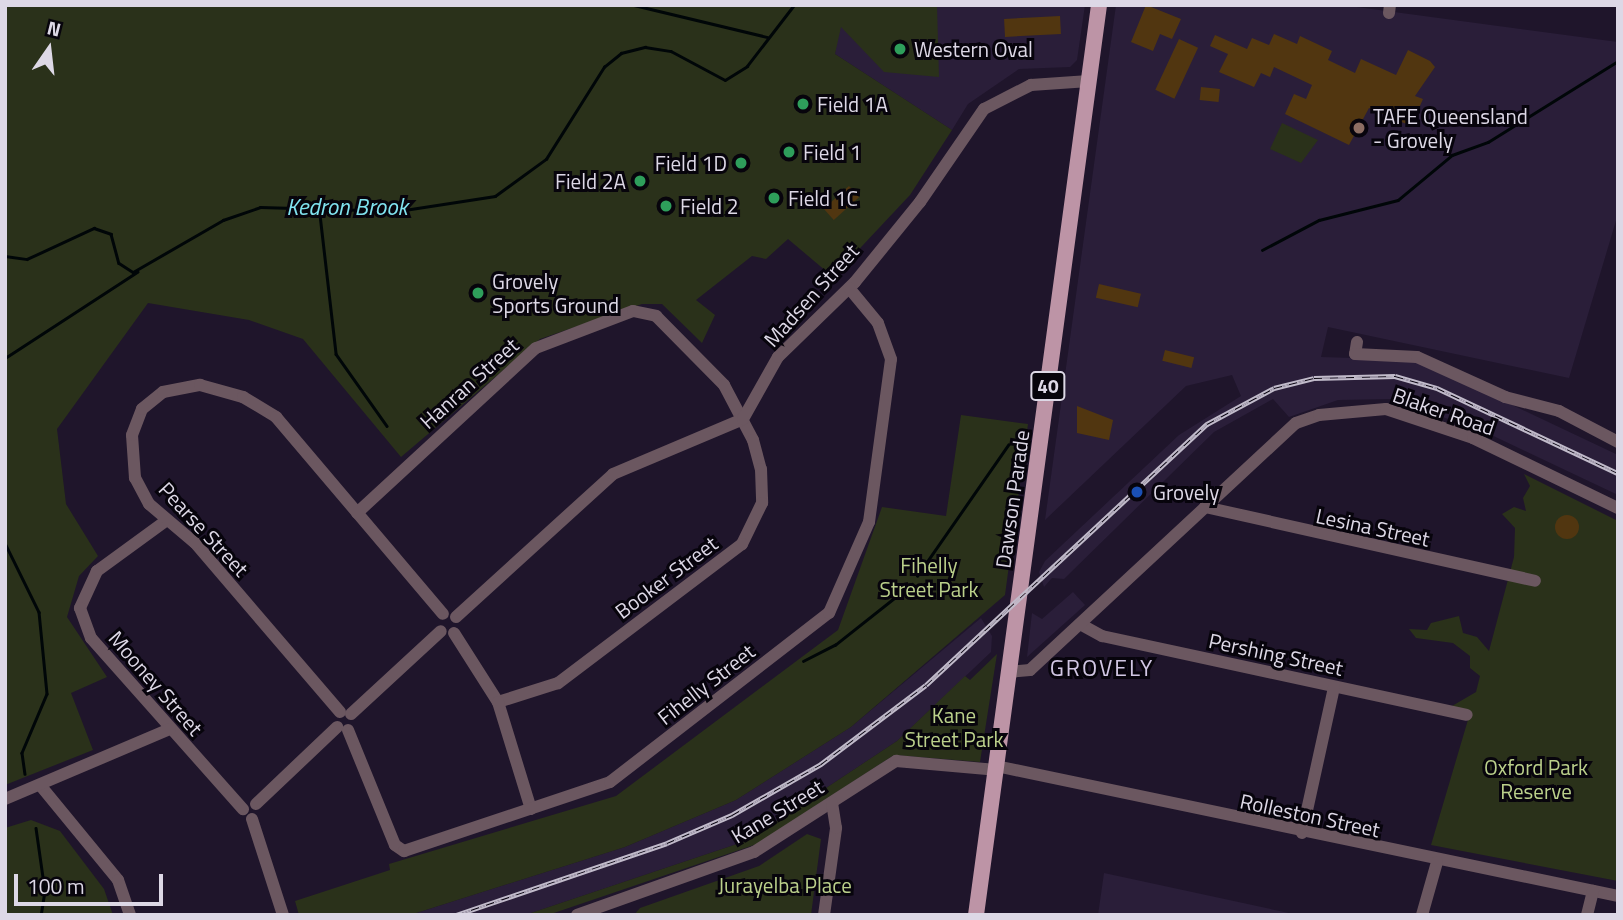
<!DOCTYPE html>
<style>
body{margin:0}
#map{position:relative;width:1623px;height:920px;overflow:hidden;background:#1f152b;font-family:"Titillium Web",sans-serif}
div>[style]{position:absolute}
.built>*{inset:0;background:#2a1e39}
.green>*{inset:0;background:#2a311a}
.stream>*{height:2.5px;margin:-1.25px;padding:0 1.25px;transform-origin:1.25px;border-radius:1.25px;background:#000608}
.building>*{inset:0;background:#513610;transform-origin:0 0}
.round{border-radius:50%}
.minor>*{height:12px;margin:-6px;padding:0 6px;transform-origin:6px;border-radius:6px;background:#6b5760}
.major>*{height:16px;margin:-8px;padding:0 8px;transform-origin:8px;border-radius:8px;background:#bd94a6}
.rail>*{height:5px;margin-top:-2.5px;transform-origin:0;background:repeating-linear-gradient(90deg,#07040c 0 8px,#c1bbca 0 16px);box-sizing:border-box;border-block:2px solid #c1bbca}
.dots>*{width:19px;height:19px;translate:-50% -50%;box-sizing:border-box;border:4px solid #07040c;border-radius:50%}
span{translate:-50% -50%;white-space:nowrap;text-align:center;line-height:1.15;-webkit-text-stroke:6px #07040c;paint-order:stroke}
.shield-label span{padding:2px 5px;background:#07040c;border:2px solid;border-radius:5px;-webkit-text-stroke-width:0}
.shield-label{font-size:19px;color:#ddd8e6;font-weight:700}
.poi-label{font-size:21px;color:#ddd8e6}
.left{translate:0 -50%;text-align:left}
.right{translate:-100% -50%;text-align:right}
.street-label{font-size:21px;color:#ddd8e6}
.park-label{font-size:21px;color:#bbd08b}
.water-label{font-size:23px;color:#80e3ef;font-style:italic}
.neighbourhood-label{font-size:23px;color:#d1c6e3;letter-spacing:2px}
.frame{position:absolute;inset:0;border:7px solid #ddd8e6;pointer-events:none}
.north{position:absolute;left:14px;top:14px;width:70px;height:70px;-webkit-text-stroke:5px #07040c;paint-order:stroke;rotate:14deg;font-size:19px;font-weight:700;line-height:28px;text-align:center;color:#ddd8e6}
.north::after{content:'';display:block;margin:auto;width:24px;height:32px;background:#ddd8e6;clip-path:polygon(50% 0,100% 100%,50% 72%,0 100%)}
.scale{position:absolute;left:14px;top:874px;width:149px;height:32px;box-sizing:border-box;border:4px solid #ddd8e6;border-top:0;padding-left:9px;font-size:21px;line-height:24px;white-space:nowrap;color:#ddd8e6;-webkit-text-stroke:5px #07040c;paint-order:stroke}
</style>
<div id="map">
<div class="built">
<div style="clip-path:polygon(841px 5px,1085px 5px,1077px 60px,1070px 67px,1019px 69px,968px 104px,952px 130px,835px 54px)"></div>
<div style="clip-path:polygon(1116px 5px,1342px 5px,1618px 42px,1618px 214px,1569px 378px,1328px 327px,1321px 357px,1417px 360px,1618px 455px,1618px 495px,1483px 431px,1390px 399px,1338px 400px,1289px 417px,1273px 399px,1214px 432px,1064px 579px,1052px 578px,1044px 587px,1039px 572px,1045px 561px,1179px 435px,1241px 396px,1232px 375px,1186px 386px,1045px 520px)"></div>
<div style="clip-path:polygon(1073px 592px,1085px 605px,1027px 657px,1032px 613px,1042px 619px)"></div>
<div style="clip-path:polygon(981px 618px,992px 636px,991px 652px,897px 741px,746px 841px,525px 915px,410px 915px,625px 847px,736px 800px,851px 727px)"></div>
<div style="clip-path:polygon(1104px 873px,1298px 915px,1098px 915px)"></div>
</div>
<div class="green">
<div style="clip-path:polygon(5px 5px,937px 5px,939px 77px,884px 72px,841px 27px,835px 54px,952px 130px,910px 195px,833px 277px,788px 239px,766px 259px,752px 256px,696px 300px,715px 315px,702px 343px,662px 304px,642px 304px,540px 339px,401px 457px,303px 339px,249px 320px,148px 303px,57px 429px,66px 504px,98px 556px,79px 576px,67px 617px,107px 677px,71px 693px,93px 750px,5px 785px)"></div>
<div style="clip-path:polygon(1282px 123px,1318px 140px,1301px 163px,1270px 149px)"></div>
<div style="clip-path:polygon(961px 415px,1028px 424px,1005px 595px,851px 727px,736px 800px,625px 847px,410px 915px,299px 915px,295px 901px,390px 870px,389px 864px,616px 796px,838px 630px,882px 507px,946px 516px)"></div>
<div style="clip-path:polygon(1524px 474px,1618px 521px,1618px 881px,1431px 845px,1470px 713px,1452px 706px,1476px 692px,1480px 676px,1470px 668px,1470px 656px,1453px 643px,1416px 638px,1409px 629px,1427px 630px,1431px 623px,1459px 616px,1463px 633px,1477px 637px,1489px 651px,1514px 557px,1515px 528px,1502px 514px,1514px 507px,1526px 511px,1523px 498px,1530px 486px)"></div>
<div style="clip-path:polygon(997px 654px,980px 762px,894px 755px,757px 844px,548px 915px,525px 915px,746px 841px,897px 741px,965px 676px,970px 680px)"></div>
<div style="clip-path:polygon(31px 820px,60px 831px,104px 889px,113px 915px,5px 915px,5px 828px)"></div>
<div style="clip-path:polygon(807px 834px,821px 839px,811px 915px,634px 915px,640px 908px,759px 866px)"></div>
</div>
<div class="stream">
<div style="left:634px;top:5px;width:137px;rotate:13.5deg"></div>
<div style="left:319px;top:206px;width:149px;rotate:83.4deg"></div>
<div style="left:336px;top:354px;width:88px;rotate:54.7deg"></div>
<div style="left:1262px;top:250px;width:64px;rotate:-27.8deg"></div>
<div style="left:1319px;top:220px;width:81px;rotate:-14.2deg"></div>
<div style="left:1398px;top:200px;width:70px;rotate:-39.8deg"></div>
<div style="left:1452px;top:155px;width:38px;rotate:-20deg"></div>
<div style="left:1488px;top:142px;width:153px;rotate:-31.9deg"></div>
<div style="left:5px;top:256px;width:22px;rotate:8deg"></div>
<div style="left:27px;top:259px;width:74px;rotate:-24.8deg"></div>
<div style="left:94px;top:228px;width:18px;rotate:19deg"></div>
<div style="left:111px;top:234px;width:30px;rotate:75deg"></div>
<div style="left:119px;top:263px;width:17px;rotate:33deg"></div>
<div style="left:133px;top:272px;width:104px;rotate:-30deg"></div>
<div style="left:223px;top:220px;width:39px;rotate:-19deg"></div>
<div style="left:260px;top:207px;width:138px;rotate:1.7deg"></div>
<div style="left:398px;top:211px;width:98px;rotate:-8.8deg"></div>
<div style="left:495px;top:196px;width:63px;rotate:-36deg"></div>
<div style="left:546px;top:159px;width:109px;rotate:-57.8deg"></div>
<div style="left:604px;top:67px;width:22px;rotate:-39deg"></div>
<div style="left:621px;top:53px;width:25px;rotate:-14deg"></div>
<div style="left:645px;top:47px;width:26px;rotate:9deg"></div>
<div style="left:671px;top:51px;width:61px;rotate:28.2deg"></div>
<div style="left:725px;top:80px;width:26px;rotate:-32deg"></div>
<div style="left:747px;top:66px;width:77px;rotate:-52.4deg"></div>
<div style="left:5px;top:358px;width:158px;rotate:-33.1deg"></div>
<div style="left:5px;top:543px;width:77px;rotate:63.8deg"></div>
<div style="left:39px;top:612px;width:82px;rotate:84.4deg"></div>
<div style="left:47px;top:694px;width:64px;rotate:113deg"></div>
<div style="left:22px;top:753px;width:21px;rotate:82deg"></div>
<div style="left:917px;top:576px;width:160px;rotate:-55.2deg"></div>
<div style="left:803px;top:661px;width:36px;rotate:-27deg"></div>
<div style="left:835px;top:645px;width:98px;rotate:-38.4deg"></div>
<div style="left:36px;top:828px;width:64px;rotate:81.9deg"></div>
<div style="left:45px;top:891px;width:24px;rotate:99deg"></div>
</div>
<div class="building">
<div style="clip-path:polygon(1146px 5px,1181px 19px,1172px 39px,1160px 34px,1153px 51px,1131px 42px)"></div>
<div style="left:1060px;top:16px;width:18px;height:56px;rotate:87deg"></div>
<div style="clip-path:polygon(1274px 34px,1297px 44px,1300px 36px,1332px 51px,1328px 60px,1355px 73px,1361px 59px,1396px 75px,1408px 50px,1430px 61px,1435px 67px,1415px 96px,1423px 99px,1411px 126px,1369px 108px,1349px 145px,1285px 114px,1294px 94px,1306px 99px,1312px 85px,1274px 67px,1270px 77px,1261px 73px,1254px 87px,1219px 72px,1228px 54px,1210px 46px,1215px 35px,1247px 49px,1252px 38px,1269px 45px)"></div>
<div style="left:1179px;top:39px;width:21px;height:56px;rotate:25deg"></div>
<div style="left:1201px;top:87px;width:19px;height:13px;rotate:6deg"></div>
<div style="left:849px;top:186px;width:15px;height:34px;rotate:48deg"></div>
<div style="left:1099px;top:284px;width:43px;height:14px;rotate:13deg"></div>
<div style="left:1165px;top:350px;width:30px;height:11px;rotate:14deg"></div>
<div style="clip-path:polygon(1077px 406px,1113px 420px,1109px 440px,1077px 433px)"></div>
<div class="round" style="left:1555px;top:515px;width:24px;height:24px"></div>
</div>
<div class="minor">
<div style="left:1389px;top:13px;width:8px;rotate:-83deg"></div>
<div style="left:1357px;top:342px;width:12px;rotate:99deg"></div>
<div style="left:1355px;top:354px;width:62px;rotate:2.8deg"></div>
<div style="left:1417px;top:357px;width:97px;rotate:24.4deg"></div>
<div style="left:1505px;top:397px;width:56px;rotate:14.5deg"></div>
<div style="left:1559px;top:411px;width:67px;rotate:27.7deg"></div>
<div style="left:1205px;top:507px;width:338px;rotate:12.6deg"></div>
<div style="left:357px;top:513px;width:243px;rotate:-42.7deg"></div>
<div style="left:536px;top:348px;width:104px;rotate:-20.9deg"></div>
<div style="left:633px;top:311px;width:24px;rotate:12deg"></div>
<div style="left:656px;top:316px;width:97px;rotate:45.4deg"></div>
<div style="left:724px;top:385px;width:62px;rotate:62.2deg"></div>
<div style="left:753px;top:440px;width:30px;rotate:75deg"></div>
<div style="left:761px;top:469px;width:34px;rotate:88deg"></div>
<div style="left:762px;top:503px;width:46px;rotate:116deg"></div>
<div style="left:742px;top:544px;width:231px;rotate:142.9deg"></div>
<div style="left:558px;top:683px;width:63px;rotate:162.4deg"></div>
<div style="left:167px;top:520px;width:87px;rotate:143.9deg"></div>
<div style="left:97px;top:571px;width:41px;rotate:114.7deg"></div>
<div style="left:80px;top:608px;width:32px;rotate:70deg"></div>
<div style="left:91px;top:638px;width:229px;rotate:48.4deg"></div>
<div style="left:456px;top:617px;width:212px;rotate:-42.3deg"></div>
<div style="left:613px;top:474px;width:141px;rotate:-22.9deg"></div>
<div style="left:743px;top:419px;width:71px;rotate:-60.6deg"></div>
<div style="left:778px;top:357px;width:107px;rotate:-44.2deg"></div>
<div style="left:855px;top:282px;width:103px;rotate:-50.9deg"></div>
<div style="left:920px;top:202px;width:113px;rotate:-55.5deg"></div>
<div style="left:984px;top:109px;width:53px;rotate:-27.1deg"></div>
<div style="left:1031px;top:85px;width:58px;rotate:-3.9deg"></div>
<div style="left:1080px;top:624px;width:25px;rotate:29deg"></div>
<div style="left:1102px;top:636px;width:373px;rotate:12.2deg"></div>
<div style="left:454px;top:633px;width:82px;rotate:57.5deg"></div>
<div style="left:498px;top:702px;width:112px;rotate:72.9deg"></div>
<div style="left:1008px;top:672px;width:22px;rotate:-5deg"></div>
<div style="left:1030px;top:670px;width:363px;rotate:-42.9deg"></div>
<div style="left:1296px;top:423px;width:24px;rotate:-19deg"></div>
<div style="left:1319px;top:415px;width:67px;rotate:-5.1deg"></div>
<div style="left:1386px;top:409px;width:92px;rotate:18.4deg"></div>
<div style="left:1473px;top:438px;width:161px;rotate:25.8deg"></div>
<div style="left:340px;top:712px;width:223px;rotate:-130.6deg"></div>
<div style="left:195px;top:543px;width:60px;rotate:-139.7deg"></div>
<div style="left:149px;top:504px;width:30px;rotate:-118deg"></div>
<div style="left:135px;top:478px;width:43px;rotate:-94deg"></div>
<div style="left:132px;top:435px;width:28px;rotate:-69deg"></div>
<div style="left:142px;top:409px;width:27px;rotate:-39deg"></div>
<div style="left:163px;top:392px;width:38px;rotate:-11deg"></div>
<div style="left:200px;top:385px;width:45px;rotate:15.6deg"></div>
<div style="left:243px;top:397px;width:39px;rotate:31deg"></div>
<div style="left:276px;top:417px;width:258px;rotate:49.7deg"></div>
<div style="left:351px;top:714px;width:122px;rotate:-42.7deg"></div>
<div style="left:348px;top:730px;width:124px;rotate:67.8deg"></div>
<div style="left:395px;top:845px;width:11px;rotate:34deg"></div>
<div style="left:404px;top:851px;width:217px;rotate:-18.5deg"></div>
<div style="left:610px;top:782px;width:277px;rotate:-37.7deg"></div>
<div style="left:829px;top:613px;width:99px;rotate:-66.3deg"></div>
<div style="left:869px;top:522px;width:164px;rotate:-82.3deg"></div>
<div style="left:891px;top:359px;width:38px;rotate:-110deg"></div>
<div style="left:878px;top:323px;width:45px;rotate:-129.6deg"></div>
<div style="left:996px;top:766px;width:635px;rotate:11.81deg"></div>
<div style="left:40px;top:785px;width:123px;rotate:50.6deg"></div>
<div style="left:118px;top:880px;width:37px;rotate:71deg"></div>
<div style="left:5px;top:799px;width:179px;rotate:-23deg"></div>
<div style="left:256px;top:804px;width:112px;rotate:-43.5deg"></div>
<div style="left:252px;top:819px;width:101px;rotate:72.1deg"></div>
<div style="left:1302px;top:833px;width:149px;rotate:-77.6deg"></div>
<div style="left:577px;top:915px;width:188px;rotate:-19.6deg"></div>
<div style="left:754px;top:852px;width:169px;rotate:-32.7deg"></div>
<div style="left:896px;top:761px;width:100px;rotate:5.1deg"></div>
<div style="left:824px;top:915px;width:88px;rotate:-82.1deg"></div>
<div style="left:836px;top:828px;width:26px;rotate:-99deg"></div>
<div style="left:1422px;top:915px;width:55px;rotate:-74.2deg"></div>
<div style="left:1587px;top:915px;width:25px;rotate:-76deg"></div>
</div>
<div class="major">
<div style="left:976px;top:915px;width:918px;rotate:-82.3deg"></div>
</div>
<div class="rail">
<div style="left:456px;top:915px;width:223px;rotate:-18.8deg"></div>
<div style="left:667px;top:843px;width:71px;rotate:-23.3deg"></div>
<div style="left:732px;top:815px;width:103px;rotate:-29.8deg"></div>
<div style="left:821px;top:764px;width:131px;rotate:-37deg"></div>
<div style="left:926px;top:685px;width:384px;rotate:-42.9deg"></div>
<div style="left:1207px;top:424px;width:76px;rotate:-28.2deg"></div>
<div style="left:1274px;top:388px;width:41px;rotate:-14deg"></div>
<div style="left:1314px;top:378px;width:81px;rotate:-1.4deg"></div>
<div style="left:1395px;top:376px;width:44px;rotate:15.9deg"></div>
<div style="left:1437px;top:388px;width:200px;rotate:25.2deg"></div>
</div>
<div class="dots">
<div style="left:900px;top:49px;background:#2e9e5b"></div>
<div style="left:803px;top:104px;background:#2e9e5b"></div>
<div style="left:1359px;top:128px;background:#8d6e63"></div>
<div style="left:789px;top:152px;background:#2e9e5b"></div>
<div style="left:741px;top:163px;background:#2e9e5b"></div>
<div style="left:640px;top:181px;background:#2e9e5b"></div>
<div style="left:774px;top:198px;background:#2e9e5b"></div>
<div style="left:666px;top:206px;background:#2e9e5b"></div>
<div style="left:478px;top:293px;background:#2e9e5b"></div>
<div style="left:1137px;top:492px;background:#1a4fb4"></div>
</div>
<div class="shield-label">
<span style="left:1048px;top:386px">40</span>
</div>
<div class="poi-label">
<span class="left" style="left:914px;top:49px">Western Oval</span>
<span class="left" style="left:817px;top:104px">Field 1A</span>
<span class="left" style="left:1373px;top:128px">TAFE Queensland<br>- Grovely</span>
<span class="left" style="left:803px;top:152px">Field 1</span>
<span class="right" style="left:727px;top:163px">Field 1D</span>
<span class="right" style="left:626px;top:181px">Field 2A</span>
<span class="left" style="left:788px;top:198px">Field 1C</span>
<span class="left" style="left:680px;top:206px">Field 2</span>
<span class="left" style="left:492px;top:293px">Grovely<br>Sports Ground</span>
<span class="left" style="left:1153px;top:492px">Grovely</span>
</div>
<div class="street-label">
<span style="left:811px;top:295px;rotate:-48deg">Madsen Street</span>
<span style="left:469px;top:383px;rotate:-42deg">Hanran Street</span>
<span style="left:1444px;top:411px;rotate:19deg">Blaker Road</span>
<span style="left:1012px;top:499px;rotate:-82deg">Dawson Parade</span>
<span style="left:1373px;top:527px;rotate:12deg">Lesina Street</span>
<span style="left:204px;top:529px;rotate:47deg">Pearse Street</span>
<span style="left:666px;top:577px;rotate:-37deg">Booker Street</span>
<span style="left:1276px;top:654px;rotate:12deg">Pershing Street</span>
<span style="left:156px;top:683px;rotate:49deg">Mooney Street</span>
<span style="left:706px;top:684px;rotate:-38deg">Fihelly Street</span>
<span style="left:777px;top:811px;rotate:-31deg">Kane Street</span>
<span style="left:1310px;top:815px;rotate:12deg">Rolleston Street</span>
</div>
<div class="park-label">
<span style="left:929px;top:577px">Fihelly<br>Street Park</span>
<span style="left:954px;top:727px">Kane<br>Street Park</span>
<span style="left:1536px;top:779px">Oxford Park<br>Reserve</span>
<span style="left:785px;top:885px">Jurayelba Place</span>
</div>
<div class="water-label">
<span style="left:347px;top:207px">Kedron Brook</span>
</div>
<div class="neighbourhood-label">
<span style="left:1102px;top:668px">GROVELY</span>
</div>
<div class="frame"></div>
<div class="north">N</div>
<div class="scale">100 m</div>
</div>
